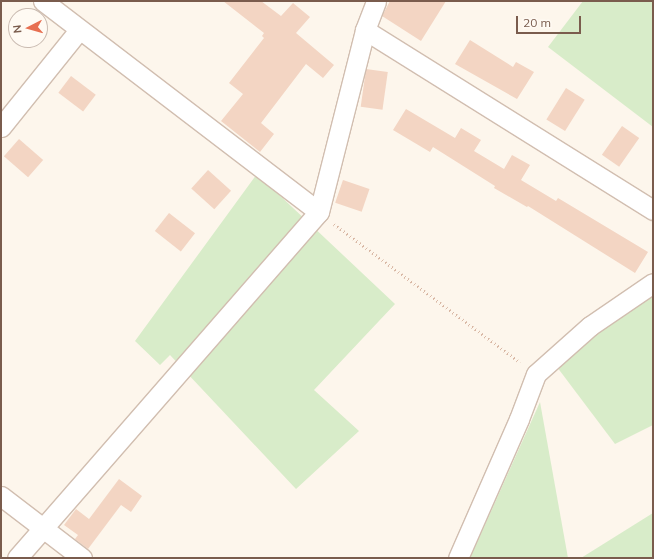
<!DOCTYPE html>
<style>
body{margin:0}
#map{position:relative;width:654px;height:559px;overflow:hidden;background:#fdf6ec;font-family:Mulish,sans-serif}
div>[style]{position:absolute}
.green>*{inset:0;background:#d8ecc9}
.building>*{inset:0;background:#f3d5c3;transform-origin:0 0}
.path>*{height:2.5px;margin-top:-1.25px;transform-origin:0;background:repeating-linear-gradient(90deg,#d9b8a5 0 1px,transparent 0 4px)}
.roads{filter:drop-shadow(1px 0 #d1beb0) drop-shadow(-1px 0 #d1beb0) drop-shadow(0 1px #d1beb0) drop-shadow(0 -1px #d1beb0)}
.minor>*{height:19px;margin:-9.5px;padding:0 9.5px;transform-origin:9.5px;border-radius:9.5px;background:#fff}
span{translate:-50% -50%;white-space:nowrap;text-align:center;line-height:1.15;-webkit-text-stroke:4px #fffaf3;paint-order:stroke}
.frame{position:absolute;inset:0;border:2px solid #7a5c4d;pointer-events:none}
.north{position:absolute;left:8px;top:8px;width:40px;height:40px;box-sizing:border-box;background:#fffaf3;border:1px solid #cabbb1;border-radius:50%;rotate:264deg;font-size:11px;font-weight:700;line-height:16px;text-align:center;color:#7a5c4d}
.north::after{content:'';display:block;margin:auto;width:14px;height:18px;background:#e76f51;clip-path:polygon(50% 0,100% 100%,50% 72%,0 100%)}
.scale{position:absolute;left:516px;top:16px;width:65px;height:18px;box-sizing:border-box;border:2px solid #7a5c4d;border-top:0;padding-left:5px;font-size:12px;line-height:14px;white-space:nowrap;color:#7a5c4d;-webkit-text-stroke:3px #fffaf3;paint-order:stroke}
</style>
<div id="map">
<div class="green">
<div style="clip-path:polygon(583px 1px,653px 1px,653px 127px,548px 47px)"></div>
<div style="clip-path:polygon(257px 174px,395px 304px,314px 390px,359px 431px,296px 489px,170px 355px,160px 365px,135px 341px)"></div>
<div style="clip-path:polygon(653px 291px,653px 425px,615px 444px,554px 363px)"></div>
<div style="clip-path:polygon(540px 402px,568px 558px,470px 558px)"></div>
<div style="clip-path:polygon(653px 513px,653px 558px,581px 558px)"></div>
</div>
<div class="building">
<div style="clip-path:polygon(223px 1px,261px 1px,281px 16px,293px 3px,310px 17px,296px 33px,334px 65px,323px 78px,306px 64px,261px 123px,274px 134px,260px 152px,221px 121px,243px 94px,229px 83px,264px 38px,262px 36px,264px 33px)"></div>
<div style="clip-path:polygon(390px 1px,446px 1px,421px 41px,382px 16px)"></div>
<div style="clip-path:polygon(470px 40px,513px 67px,516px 62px,534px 72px,517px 99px,455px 64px)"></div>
<div style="left:366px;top:69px;width:22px;height:38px;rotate:8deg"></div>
<div style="left:71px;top:76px;width:31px;height:21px;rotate:37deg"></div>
<div style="left:566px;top:88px;width:22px;height:37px;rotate:32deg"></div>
<div style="clip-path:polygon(406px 109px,455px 138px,461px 128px,481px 140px,474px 151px,504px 169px,512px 155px,530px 165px,521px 180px,556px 201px,558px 198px,648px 252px,635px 273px,528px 206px,527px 207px,494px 188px,495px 186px,433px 147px,430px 152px,393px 130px)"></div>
<div style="left:622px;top:126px;width:21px;height:35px;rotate:35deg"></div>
<div style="left:19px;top:139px;width:32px;height:23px;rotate:41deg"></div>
<div style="left:208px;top:170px;width:31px;height:25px;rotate:42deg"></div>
<div style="left:343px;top:180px;width:28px;height:24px;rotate:19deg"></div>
<div style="left:169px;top:213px;width:33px;height:23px;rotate:38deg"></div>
<div style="clip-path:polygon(119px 479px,142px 496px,131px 512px,121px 505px,88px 549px,75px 539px,78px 535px,64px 525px,76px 509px,89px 519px)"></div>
</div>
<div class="path">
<div style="left:334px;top:224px;width:232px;rotate:36.6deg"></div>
</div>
<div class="roads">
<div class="minor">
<div style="left:43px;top:1px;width:347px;rotate:37.4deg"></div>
<div style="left:365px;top:30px;width:340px;rotate:32deg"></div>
<div style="left:1px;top:127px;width:124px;rotate:-51.2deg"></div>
<div style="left:1px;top:496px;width:102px;rotate:37.4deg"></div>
<div style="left:17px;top:558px;width:459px;rotate:-48.9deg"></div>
<div style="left:319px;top:212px;width:188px;rotate:-75.8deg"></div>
<div style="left:365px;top:30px;width:31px;rotate:-69deg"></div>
<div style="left:458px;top:558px;width:152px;rotate:-66.3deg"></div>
<div style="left:519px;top:419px;width:48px;rotate:-69.3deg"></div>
<div style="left:536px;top:374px;width:72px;rotate:-41.6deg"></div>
<div style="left:590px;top:326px;width:76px;rotate:-34.3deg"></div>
</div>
</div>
<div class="frame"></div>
<div class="north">N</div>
<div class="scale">20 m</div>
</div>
